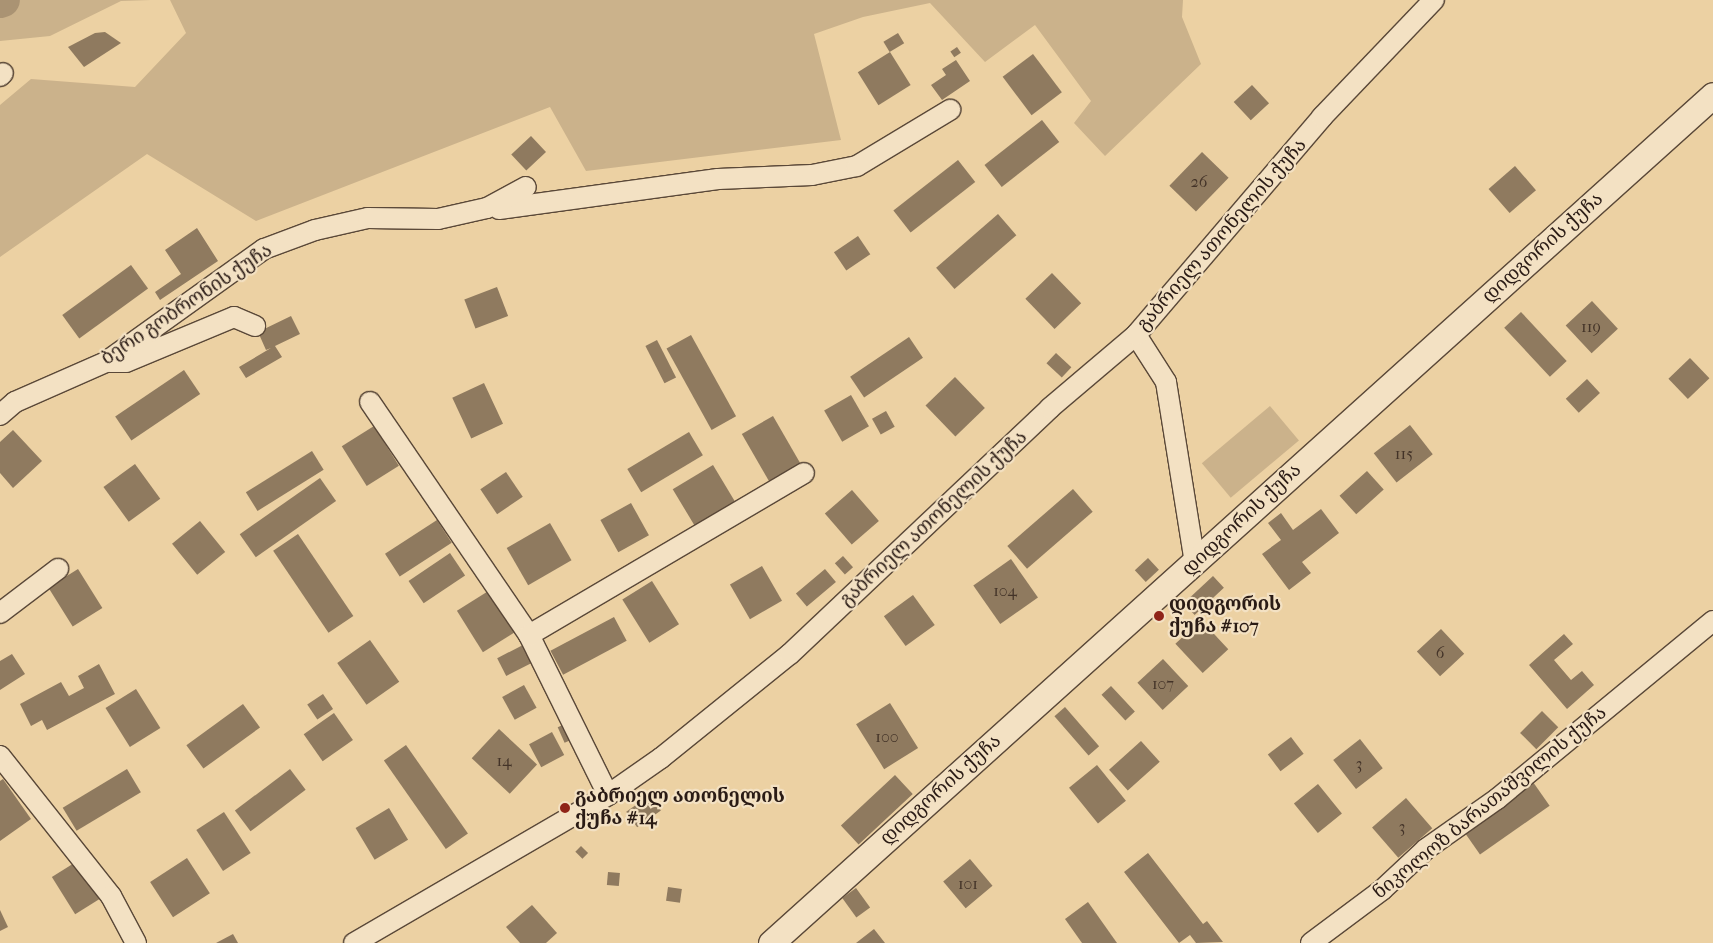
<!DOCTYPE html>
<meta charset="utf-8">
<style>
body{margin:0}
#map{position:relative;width:1713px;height:943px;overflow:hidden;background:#ecd1a3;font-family:"IM FELL French Canon","Noto Serif Georgian",serif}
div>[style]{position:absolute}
.green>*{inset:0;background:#cbb28b;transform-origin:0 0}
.river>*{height:34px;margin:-17px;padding:0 17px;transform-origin:17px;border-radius:17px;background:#aa9373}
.building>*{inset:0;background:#8f7a5f;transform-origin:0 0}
.roads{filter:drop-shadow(1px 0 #5a4838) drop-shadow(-1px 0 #5a4838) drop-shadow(0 1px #5a4838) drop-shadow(0 -1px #5a4838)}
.minor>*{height:20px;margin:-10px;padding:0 10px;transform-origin:10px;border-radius:10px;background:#f3e1c3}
.tertiary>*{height:25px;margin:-12.5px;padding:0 12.5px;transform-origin:12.5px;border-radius:12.5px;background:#f3e1c3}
.dots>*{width:14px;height:14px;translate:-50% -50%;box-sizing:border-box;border:2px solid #f3e1c3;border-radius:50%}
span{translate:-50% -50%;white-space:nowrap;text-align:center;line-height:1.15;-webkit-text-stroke:4.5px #f3e1c3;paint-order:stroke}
.number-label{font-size:16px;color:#433328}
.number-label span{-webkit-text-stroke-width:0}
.street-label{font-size:19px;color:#2a1b15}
.poi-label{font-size:19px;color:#2a1b15;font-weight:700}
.left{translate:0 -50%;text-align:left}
</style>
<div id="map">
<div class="green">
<div style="clip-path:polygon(0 0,151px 0,121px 1px,50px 36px,0 41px)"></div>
<div style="clip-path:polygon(170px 0,1183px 0,1182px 17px,1201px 64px,1105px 156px,1074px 123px,1091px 101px,1035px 25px,985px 62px,930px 3px,863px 17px,814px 34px,841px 140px,586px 171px,550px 107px,256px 221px,147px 154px,0 257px,0 105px,31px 79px,135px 87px,186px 33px)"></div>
<div style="left:1270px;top:406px;width:45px;height:89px;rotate:50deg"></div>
</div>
<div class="river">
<div style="left:0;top:1px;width:3px;rotate:-18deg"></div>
</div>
<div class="building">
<div style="clip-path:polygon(105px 32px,121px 43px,84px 67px,68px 47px,95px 33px)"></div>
<div style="left:898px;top:33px;width:12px;height:17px;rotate:59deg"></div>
<div style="left:957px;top:47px;width:7px;height:8px;rotate:56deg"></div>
<div style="left:890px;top:52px;width:39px;height:38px;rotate:58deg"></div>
<div style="left:1033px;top:54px;width:48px;height:38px;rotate:53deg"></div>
<div style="clip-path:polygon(956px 60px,970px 81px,942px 100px,931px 85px,946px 75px,942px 69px)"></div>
<div style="left:1252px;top:85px;width:25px;height:25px;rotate:47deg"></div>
<div style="left:1042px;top:120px;width:28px;height:73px;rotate:52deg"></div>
<div style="left:531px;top:136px;width:22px;height:27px;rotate:47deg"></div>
<div style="left:1202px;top:152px;width:37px;height:47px;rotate:44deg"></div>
<div style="left:958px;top:160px;width:28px;height:82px;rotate:52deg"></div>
<div style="left:1515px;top:166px;width:32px;height:35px;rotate:49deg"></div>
<div style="left:998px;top:214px;width:28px;height:82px;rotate:49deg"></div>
<div style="clip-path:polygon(197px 228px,218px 261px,160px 300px,155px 292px,181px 274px,165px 250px)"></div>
<div style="left:858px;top:236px;width:22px;height:29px;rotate:56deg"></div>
<div style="left:131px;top:265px;width:29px;height:85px;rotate:54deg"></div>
<div style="left:1052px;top:273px;width:42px;height:37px;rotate:46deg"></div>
<div style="left:497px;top:287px;width:31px;height:35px;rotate:69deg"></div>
<div style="left:1592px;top:301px;width:38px;height:36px;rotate:47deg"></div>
<div style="left:1521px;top:312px;width:67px;height:23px;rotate:47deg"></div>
<div style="clip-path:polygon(291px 316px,300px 334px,275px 346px,282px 357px,246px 378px,239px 367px,271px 348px,266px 350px,258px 332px)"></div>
<div style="left:691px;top:335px;width:93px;height:28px;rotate:61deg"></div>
<div style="left:909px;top:337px;width:25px;height:71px;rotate:56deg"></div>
<div style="left:657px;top:340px;width:42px;height:13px;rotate:63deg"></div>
<div style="left:1056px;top:353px;width:21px;height:14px;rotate:43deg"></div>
<div style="left:1690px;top:358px;width:28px;height:30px;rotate:46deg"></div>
<div style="left:184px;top:370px;width:29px;height:83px;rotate:56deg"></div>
<div style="left:955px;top:377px;width:43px;height:41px;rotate:46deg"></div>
<div style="left:1587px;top:379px;width:19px;height:29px;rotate:47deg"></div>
<div style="left:484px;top:383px;width:45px;height:35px;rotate:65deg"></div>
<div style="left:851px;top:395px;width:36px;height:31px;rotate:60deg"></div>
<div style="left:886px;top:411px;width:18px;height:16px;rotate:61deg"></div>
<div style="left:773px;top:416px;width:58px;height:36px;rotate:60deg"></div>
<div style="left:1410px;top:425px;width:37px;height:46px;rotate:52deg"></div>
<div style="left:374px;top:426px;width:47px;height:38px;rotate:58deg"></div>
<div style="clip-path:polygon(13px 430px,42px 461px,13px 488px,0 473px,0 442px)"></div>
<div style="left:689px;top:432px;width:27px;height:72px;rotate:59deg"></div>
<div style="left:312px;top:451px;width:22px;height:78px;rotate:58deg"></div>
<div style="left:135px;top:464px;width:43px;height:39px;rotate:54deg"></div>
<div style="left:713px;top:465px;width:47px;height:47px;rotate:59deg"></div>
<div style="left:1367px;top:471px;width:25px;height:37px;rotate:48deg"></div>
<div style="left:506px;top:472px;width:30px;height:31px;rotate:56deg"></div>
<div style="left:320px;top:478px;width:28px;height:98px;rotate:55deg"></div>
<div style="left:1073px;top:489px;width:30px;height:87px;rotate:49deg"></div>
<div style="left:852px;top:490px;width:41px;height:36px;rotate:49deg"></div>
<div style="left:631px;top:503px;width:37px;height:35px;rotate:61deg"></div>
<div style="clip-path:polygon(1321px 509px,1339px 533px,1302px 562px,1311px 573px,1289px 590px,1262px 554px,1281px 540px,1268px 523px,1281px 513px,1293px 530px)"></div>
<div style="left:437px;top:520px;width:27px;height:62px;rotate:57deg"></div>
<div style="left:200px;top:521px;width:40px;height:36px;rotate:51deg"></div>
<div style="left:550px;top:523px;width:43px;height:50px;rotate:60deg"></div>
<div style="left:298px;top:534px;width:99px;height:30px;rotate:56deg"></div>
<div style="left:450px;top:553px;width:27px;height:50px;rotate:56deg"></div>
<div style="left:843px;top:556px;width:15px;height:11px;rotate:48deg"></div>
<div style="left:1148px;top:558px;width:16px;height:18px;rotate:47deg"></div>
<div style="left:1011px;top:559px;width:47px;height:46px;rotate:55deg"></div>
<div style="left:762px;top:566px;width:40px;height:37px;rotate:60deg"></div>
<div style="left:78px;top:569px;width:46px;height:35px;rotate:58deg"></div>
<div style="left:825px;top:569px;width:17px;height:38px;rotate:50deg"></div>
<div style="left:1213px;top:576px;width:16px;height:40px;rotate:47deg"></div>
<div style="left:652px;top:581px;width:51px;height:35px;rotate:58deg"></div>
<div style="left:490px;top:590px;width:49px;height:39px;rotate:58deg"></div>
<div style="left:913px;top:595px;width:37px;height:36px;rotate:54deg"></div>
<div style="left:614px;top:617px;width:27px;height:72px;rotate:62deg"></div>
<div style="left:1201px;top:620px;width:40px;height:35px;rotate:47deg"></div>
<div style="left:1441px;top:629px;width:34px;height:33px;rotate:47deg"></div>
<div style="clip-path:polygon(1564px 634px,1573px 644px,1554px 660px,1571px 680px,1582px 671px,1594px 685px,1567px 709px,1529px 665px)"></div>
<div style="left:370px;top:640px;width:51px;height:40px;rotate:55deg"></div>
<div style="left:523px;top:645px;width:20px;height:29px;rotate:63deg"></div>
<div style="clip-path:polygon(12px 654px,25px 674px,0 690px,0 661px)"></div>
<div style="left:1163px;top:659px;width:37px;height:35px;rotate:47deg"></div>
<div style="clip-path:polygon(99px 664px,115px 694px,47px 730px,42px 720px,31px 726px,20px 704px,61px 682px,69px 696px,84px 688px,78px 676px)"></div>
<div style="left:524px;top:685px;width:26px;height:25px;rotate:61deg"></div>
<div style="left:1111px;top:686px;width:35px;height:13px;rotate:47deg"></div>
<div style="left:136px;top:689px;width:46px;height:36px;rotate:58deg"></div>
<div style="left:323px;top:694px;width:18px;height:19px;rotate:56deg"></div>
<div style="left:890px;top:703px;width:53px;height:40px;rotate:58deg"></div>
<div style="left:243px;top:704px;width:29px;height:70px;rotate:54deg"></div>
<div style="left:1065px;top:707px;width:52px;height:14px;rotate:49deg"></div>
<div style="left:1542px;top:711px;width:23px;height:31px;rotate:45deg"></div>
<div style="left:334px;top:713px;width:33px;height:37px;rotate:55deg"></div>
<div style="left:565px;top:724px;width:17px;height:8px;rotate:66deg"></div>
<div style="left:499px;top:729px;width:52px;height:40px;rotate:43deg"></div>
<div style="left:552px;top:732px;width:26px;height:26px;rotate:62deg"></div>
<div style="left:1291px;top:737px;width:21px;height:29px;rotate:53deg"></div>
<div style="left:1360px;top:739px;width:37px;height:34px;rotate:52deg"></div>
<div style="left:1141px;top:741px;width:28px;height:43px;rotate:48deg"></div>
<div style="left:406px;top:745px;width:108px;height:27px;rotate:55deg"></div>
<div style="left:1097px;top:765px;width:46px;height:36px;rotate:51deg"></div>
<div style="left:127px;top:769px;width:27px;height:75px;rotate:59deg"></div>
<div style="left:290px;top:769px;width:26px;height:69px;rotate:53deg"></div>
<div style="left:895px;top:775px;width:26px;height:74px;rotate:47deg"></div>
<div style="clip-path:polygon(3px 779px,31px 819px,0 841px,0 781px)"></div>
<div style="left:1533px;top:782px;width:29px;height:85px;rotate:55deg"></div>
<div style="left:1318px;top:784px;width:38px;height:31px;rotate:51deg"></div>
<div style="left:650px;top:795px;width:19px;height:29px;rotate:55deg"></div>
<div style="left:1406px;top:798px;width:40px;height:45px;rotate:49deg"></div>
<div style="left:389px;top:808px;width:37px;height:39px;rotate:59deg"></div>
<div style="left:224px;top:812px;width:49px;height:33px;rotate:57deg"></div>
<div style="left:581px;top:846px;width:10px;height:8px;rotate:45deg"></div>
<div style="clip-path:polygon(1148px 853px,1203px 924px,1207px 921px,1223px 942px,1196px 943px,1190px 935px,1179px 943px,1124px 872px)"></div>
<div style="left:187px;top:858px;width:42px;height:44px;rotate:57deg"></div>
<div style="left:970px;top:859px;width:35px;height:35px;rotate:50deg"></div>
<div style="left:79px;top:860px;width:44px;height:32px;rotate:58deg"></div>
<div style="left:608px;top:872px;width:12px;height:13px;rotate:5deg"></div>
<div style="left:668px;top:887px;width:14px;height:14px;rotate:8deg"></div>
<div style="left:856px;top:888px;width:24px;height:17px;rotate:54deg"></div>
<div style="clip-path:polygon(1088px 902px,1117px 943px,1082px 943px,1065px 919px)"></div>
<div style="clip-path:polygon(532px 905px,557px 933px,546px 943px,520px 943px,506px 927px)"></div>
<div style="clip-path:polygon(0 910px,8px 927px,0 931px)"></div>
<div style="clip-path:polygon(874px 929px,885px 943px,856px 943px)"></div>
<div style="clip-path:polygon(233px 934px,238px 943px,216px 943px)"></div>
</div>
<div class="roads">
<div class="minor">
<div style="left:0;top:76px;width:4px;rotate:-45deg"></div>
<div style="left:499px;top:209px;width:221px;rotate:-7.8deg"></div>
<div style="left:718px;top:179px;width:94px;rotate:-2.4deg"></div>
<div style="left:812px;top:175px;width:46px;rotate:-11.3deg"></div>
<div style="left:857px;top:166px;width:109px;rotate:-31.1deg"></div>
<div style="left:1136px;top:335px;width:56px;rotate:57.4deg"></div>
<div style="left:1166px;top:382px;width:184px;rotate:80.9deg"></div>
<div style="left:110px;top:362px;width:16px"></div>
<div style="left:126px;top:362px;width:117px;rotate:-22.6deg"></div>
<div style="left:234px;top:317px;width:23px;rotate:23deg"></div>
<div style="left:370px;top:402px;width:282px;rotate:55.7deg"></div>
<div style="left:529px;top:635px;width:178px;rotate:63.7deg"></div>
<div style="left:0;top:415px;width:20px;rotate:-41deg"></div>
<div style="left:15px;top:402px;width:99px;rotate:-23.7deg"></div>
<div style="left:106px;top:362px;width:194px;rotate:-35.6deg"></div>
<div style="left:264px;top:249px;width:54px;rotate:-20.4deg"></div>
<div style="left:315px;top:230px;width:54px;rotate:-12.8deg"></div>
<div style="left:368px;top:218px;width:70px;rotate:0.8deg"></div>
<div style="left:438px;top:219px;width:50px;rotate:-12.7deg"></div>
<div style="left:487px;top:208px;width:44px;rotate:-28.3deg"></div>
<div style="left:0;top:613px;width:73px;rotate:-37.2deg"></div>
<div style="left:529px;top:635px;width:319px;rotate:-30.5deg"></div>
<div style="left:0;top:756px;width:179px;rotate:51.6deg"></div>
<div style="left:111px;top:896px;width:53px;rotate:62deg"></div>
<div style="left:354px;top:943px;width:294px;rotate:-30.2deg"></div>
<div style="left:608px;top:795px;width:65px;rotate:-34.9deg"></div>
<div style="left:661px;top:758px;width:166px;rotate:-38.9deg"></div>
<div style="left:790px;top:654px;width:358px;rotate:-43.4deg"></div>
<div style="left:1050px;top:408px;width:113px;rotate:-40.3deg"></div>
<div style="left:1136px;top:335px;width:287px;rotate:-49.5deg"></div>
<div style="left:1322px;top:117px;width:162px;rotate:-46.3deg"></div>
<div style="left:1311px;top:943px;width:89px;rotate:-36.7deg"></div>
<div style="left:1382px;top:890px;width:60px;rotate:-43deg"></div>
<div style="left:1426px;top:849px;width:87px;rotate:-35.2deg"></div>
<div style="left:1497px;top:799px;width:280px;rotate:-39.5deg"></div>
</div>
<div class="tertiary">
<div style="left:771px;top:943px;width:1267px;rotate:-41.99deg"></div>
</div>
</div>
<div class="dots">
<div style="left:1159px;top:616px;background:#8f2418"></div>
<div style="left:565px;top:808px;background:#8f2418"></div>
</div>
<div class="number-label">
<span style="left:1199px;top:182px">26</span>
<span style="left:1591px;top:327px">119</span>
<span style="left:1404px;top:454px">115</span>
<span style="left:1005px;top:591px">104</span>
<span style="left:1440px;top:653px">6</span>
<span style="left:1163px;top:684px">107</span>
<span style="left:887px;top:737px">100</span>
<span style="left:504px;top:761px">14</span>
<span style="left:1359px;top:764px">3</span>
<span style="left:1402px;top:827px">3</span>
<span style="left:968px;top:884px">101</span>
</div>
<div class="street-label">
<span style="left:1222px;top:235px;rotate:-49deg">გაბრიელ ათონელის ქუჩა</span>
<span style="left:1543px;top:248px;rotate:-42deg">დიდგორის ქუჩა</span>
<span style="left:187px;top:305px;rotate:-34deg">ბერი გობრონის ქუჩა</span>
<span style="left:934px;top:519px;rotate:-43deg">გაბრიელ ათონელის ქუჩა</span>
<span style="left:1242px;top:520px;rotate:-43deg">დიდგორის ქუჩა</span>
<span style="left:941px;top:790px;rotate:-42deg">დიდგორის ქუჩა</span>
<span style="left:1490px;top:803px;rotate:-39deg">ნიკოლოზ ბარათაშვილის ქუჩა</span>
</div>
<div class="poi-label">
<span class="left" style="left:1169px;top:616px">დიდგორის<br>ქუჩა #107</span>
<span class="left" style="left:575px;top:808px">გაბრიელ ათონელის<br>ქუჩა #14</span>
</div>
</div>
